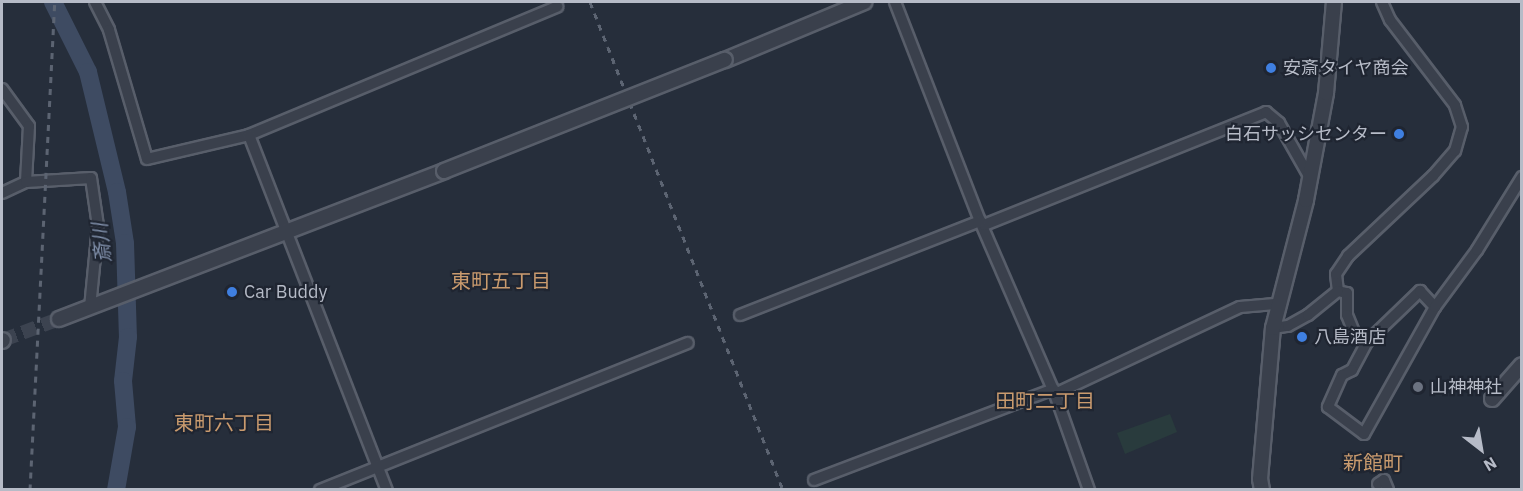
<!DOCTYPE html>
<meta charset="utf-8">
<style>
body{margin:0}
#map{position:relative;width:1523px;height:491px;overflow:hidden;background:#262e3b;font-family:"IBM Plex Sans","Noto Sans JP",sans-serif}
div>[style]{position:absolute}
.green>*{inset:0;background:#293b3d}
.river>*{height:18px;margin:-9px;padding:0 9px;transform-origin:9px;border-radius:9px;background:#3e4b62}
.tertiary-tunnel>*{height:14px;margin-top:-7px;transform-origin:0;background:repeating-linear-gradient(90deg,#3c4350 0 14px,transparent 0 21px)}
.roads{filter:drop-shadow(2px 0 #585e6a) drop-shadow(-2px 0 #585e6a) drop-shadow(0 2px #585e6a) drop-shadow(0 -2px #585e6a)}
.minor>*{height:10px;margin:-5px;padding:0 5px;transform-origin:5px;border-radius:5px;background:#3a404c}
.tertiary>*{height:14px;margin:-7px;padding:0 7px;transform-origin:7px;border-radius:7px;background:#3a404c}
.rail>*{height:3px;margin-top:-1.5px;transform-origin:0;background:repeating-linear-gradient(90deg,#5c6472 0 6px,transparent 0 12px)}
.bridges{filter:drop-shadow(2px 0 #585e6a) drop-shadow(-2px 0 #585e6a) drop-shadow(0 2px #585e6a) drop-shadow(0 -2px #585e6a)}
.tertiary-bridge>*{height:14px;margin:-7px;padding:0 7px;transform-origin:7px;border-radius:7px;background:#3a404c}
.dots>*{width:16px;height:16px;translate:-50% -50%;box-sizing:border-box;border:3px solid #1f2531;border-radius:50%}
span{translate:-50% -50%;white-space:nowrap;text-align:center;line-height:1.15;-webkit-text-stroke:4.5px #1f2531;paint-order:stroke}
.poi-label{font-size:18px;color:#b6bbc7}
.left{translate:0 -50%;text-align:left}
.right{translate:-100% -50%;text-align:right}
.water-label{font-size:20px;color:#8190ab;font-style:italic}
.neighbourhood-label{font-size:20px;color:#ca9b6e}
.frame{position:absolute;inset:0;border:3px solid #b6bbc7;pointer-events:none}
.north{position:absolute;left:1451px;top:419px;width:60px;height:60px;-webkit-text-stroke:4px #1f2531;paint-order:stroke;rotate:149deg;font-size:16px;font-weight:700;line-height:24px;text-align:center;color:#b6bbc7}
.north::after{content:'';display:block;margin:auto;width:21px;height:27px;background:#b6bbc7;clip-path:polygon(50% 0,100% 100%,50% 72%,0 100%)}
</style>
<div id="map">
<div class="green">
<div style="clip-path:polygon(1170px 414px,1177px 432px,1125px 454px,1117px 433px)"></div>
</div>
<div class="river">
<div style="left:53px;top:2px;width:78px;rotate:63.4deg"></div>
<div style="left:88px;top:72px;width:123px;rotate:76.4deg"></div>
<div style="left:117px;top:192px;width:52px;rotate:81.1deg"></div>
<div style="left:125px;top:243px;width:94px;rotate:88.2deg"></div>
<div style="left:128px;top:337px;width:44px;rotate:96.5deg"></div>
<div style="left:123px;top:381px;width:46px;rotate:85deg"></div>
<div style="left:127px;top:427px;width:64px;rotate:99.9deg"></div>
</div>
<div class="tertiary-tunnel">
<div style="left:3px;top:340px;width:60px;rotate:-20.6deg"></div>
</div>
<div class="roads">
<div class="minor">
<div style="left:95px;top:2px;width:31px;rotate:63deg"></div>
<div style="left:109px;top:30px;width:134px;rotate:73.6deg"></div>
<div style="left:147px;top:159px;width:105px;rotate:-13.2deg"></div>
<div style="left:249px;top:135px;width:334px;rotate:-22.6deg"></div>
<div style="left:895px;top:2px;width:235px;rotate:68.8deg"></div>
<div style="left:980px;top:221px;width:189px;rotate:66.6deg"></div>
<div style="left:1055px;top:394px;width:102px;rotate:70.5deg"></div>
<div style="left:2px;top:89px;width:46px;rotate:53.9deg"></div>
<div style="left:29px;top:126px;width:56px;rotate:93.1deg"></div>
<div style="left:249px;top:135px;width:381px;rotate:68.8deg"></div>
<div style="left:2px;top:193px;width:26px;rotate:-25deg"></div>
<div style="left:26px;top:182px;width:65px;rotate:-3.5deg"></div>
<div style="left:91px;top:178px;width:49px;rotate:81.7deg"></div>
<div style="left:98px;top:226px;width:81px;rotate:95.6deg"></div>
<div style="left:984px;top:225px;width:304px;rotate:-21.8deg"></div>
<div style="left:1266px;top:112px;width:17px;rotate:40deg"></div>
<div style="left:1279px;top:123px;width:61px;rotate:60.5deg"></div>
<div style="left:1338px;top:291px;width:17px;rotate:-97deg"></div>
<div style="left:1336px;top:274px;width:22px;rotate:-56deg"></div>
<div style="left:1348px;top:256px;width:117px;rotate:-43.3deg"></div>
<div style="left:1433px;top:176px;width:33px;rotate:-49deg"></div>
<div style="left:1455px;top:151px;width:25px;rotate:-74deg"></div>
<div style="left:1462px;top:127px;width:23px;rotate:-108deg"></div>
<div style="left:1455px;top:105px;width:107px;rotate:-127.4deg"></div>
<div style="left:1390px;top:20px;width:20px;rotate:-114deg"></div>
<div style="left:1338px;top:291px;width:9px;rotate:13deg"></div>
<div style="left:1347px;top:293px;width:22px;rotate:90deg"></div>
<div style="left:1347px;top:315px;width:18px;rotate:68deg"></div>
<div style="left:1354px;top:332px;width:16px;rotate:38deg"></div>
<div style="left:1367px;top:342px;width:74px;rotate:-43.9deg"></div>
<div style="left:1420px;top:291px;width:22px;rotate:47deg"></div>
<div style="left:740px;top:315px;width:258px;rotate:-21.4deg"></div>
<div style="left:1273px;top:328px;width:15px;rotate:-8deg"></div>
<div style="left:1288px;top:326px;width:23px;rotate:-29deg"></div>
<div style="left:1308px;top:315px;width:38px;rotate:-39deg"></div>
<div style="left:1367px;top:342px;width:32px;rotate:118deg"></div>
<div style="left:1352px;top:370px;width:11px;rotate:153deg"></div>
<div style="left:1342px;top:375px;width:35px;rotate:114deg"></div>
<div style="left:1328px;top:407px;width:45px;rotate:36.9deg"></div>
<div style="left:1364px;top:434px;width:145px;rotate:-60.8deg"></div>
<div style="left:1435px;top:307px;width:71px;rotate:-53.6deg"></div>
<div style="left:1477px;top:250px;width:86px;rotate:-58.3deg"></div>
<div style="left:1055px;top:394px;width:204px;rotate:-25.2deg"></div>
<div style="left:1240px;top:307px;width:38px;rotate:-5deg"></div>
<div style="left:814px;top:480px;width:256px;rotate:-20.8deg"></div>
<div style="left:1378px;top:484px;width:7px;rotate:-34deg"></div>
<div style="left:1384px;top:480px;width:11px;rotate:68deg"></div>
<div style="left:320px;top:490px;width:396px;rotate:-21.8deg"></div>
</div>
<div class="tertiary">
<div style="left:725px;top:60px;width:151px;rotate:-22.6deg"></div>
<div style="left:59px;top:319px;width:412px;rotate:-21deg"></div>
<div style="left:2px;top:341px;width:1px;rotate:-45deg"></div>
<div style="left:1492px;top:399px;width:45px;rotate:-48.6deg"></div>
<div style="left:1262px;top:490px;width:11px;rotate:-100deg"></div>
<div style="left:1260px;top:479px;width:152px;rotate:-85.1deg"></div>
<div style="left:1273px;top:328px;width:132px;rotate:-75.5deg"></div>
<div style="left:1306px;top:200px;width:109px;rotate:-79.4deg"></div>
<div style="left:1326px;top:93px;width:91px;rotate:-85deg"></div>
</div>
</div>
<div class="rail">
<div style="left:590px;top:2px;width:525px;rotate:68.42deg"></div>
<div style="left:30px;top:490px;width:489px;rotate:-87.1deg"></div>
</div>
<div class="bridges">
<div class="tertiary-bridge">
<div style="left:444px;top:171px;width:302px;rotate:-21.6deg"></div>
</div>
</div>
<div class="dots">
<div style="left:1271px;top:68px;background:#3f7fe0"></div>
<div style="left:1399px;top:134px;background:#3f7fe0"></div>
<div style="left:232px;top:292px;background:#3f7fe0"></div>
<div style="left:1302px;top:337px;background:#3f7fe0"></div>
<div style="left:1418px;top:387px;background:#6b7280"></div>
</div>
<div class="poi-label">
<span class="left" style="left:1283px;top:68px">安斎タイヤ商会</span>
<span class="right" style="left:1387px;top:134px">白石サッシセンター</span>
<span class="left" style="left:244px;top:292px">Car Buddy</span>
<span class="left" style="left:1314px;top:337px">八島酒店</span>
<span class="left" style="left:1430px;top:387px">山神神社</span>
</div>
<div class="water-label">
<span style="left:101px;top:243px;rotate:-96deg">斎川</span>
</div>
<div class="neighbourhood-label">
<span style="left:501px;top:280px">東町五丁目</span>
<span style="left:1045px;top:400px">田町二丁目</span>
<span style="left:224px;top:422px">東町六丁目</span>
<span style="left:1373px;top:462px">新館町</span>
</div>
<div class="frame"></div>
<div class="north">N</div>
</div>
